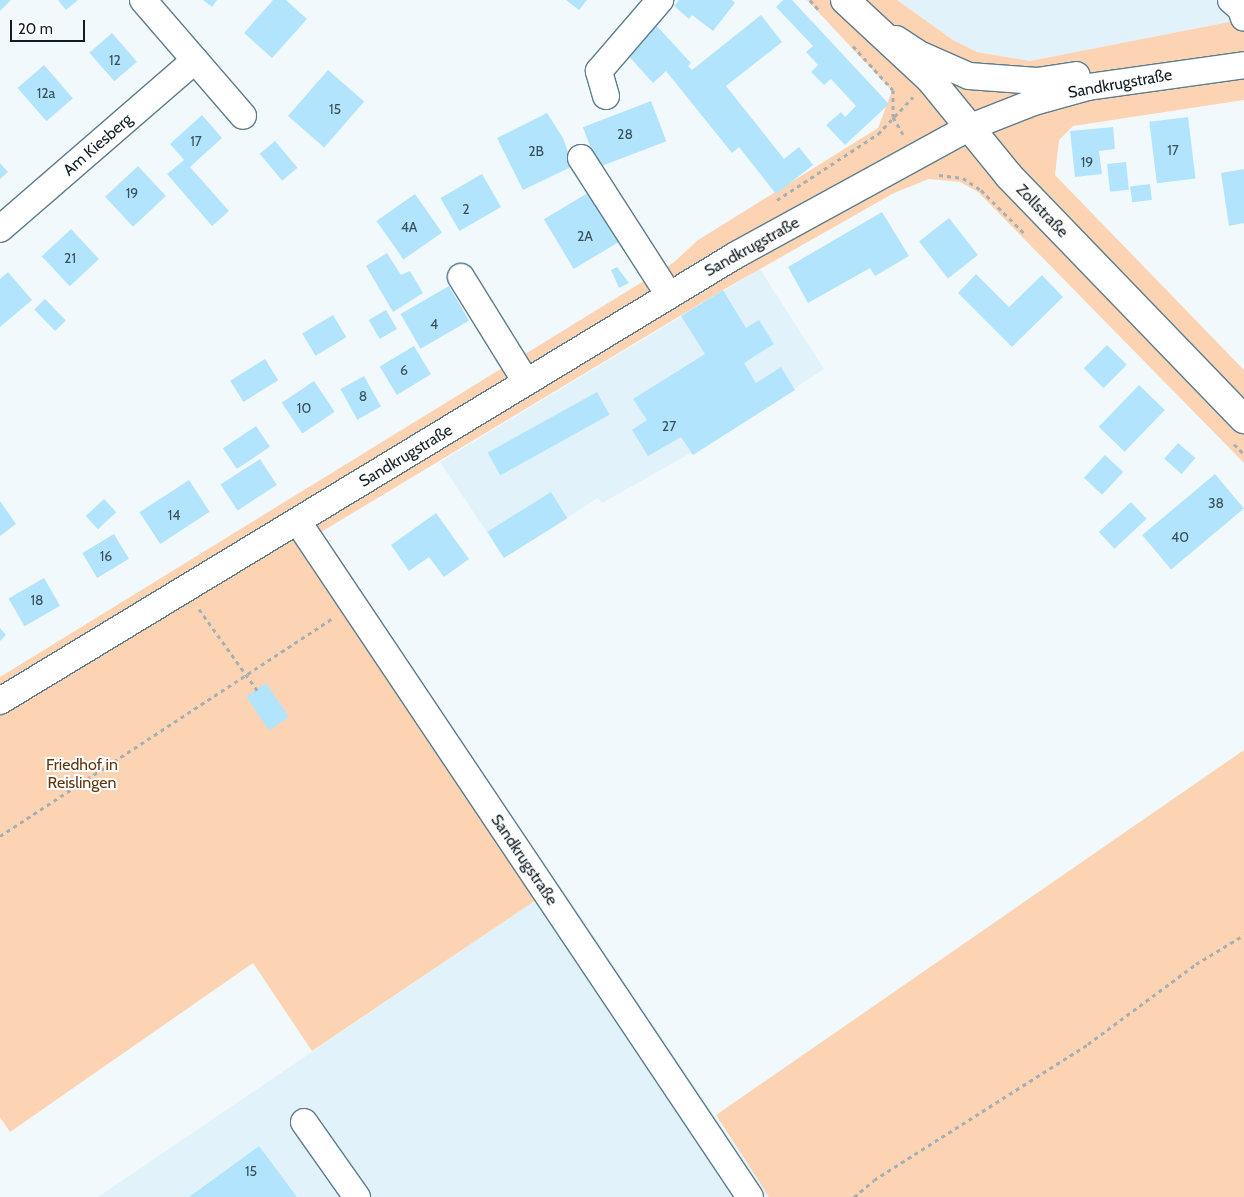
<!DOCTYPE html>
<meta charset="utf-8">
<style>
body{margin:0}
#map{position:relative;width:1244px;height:1197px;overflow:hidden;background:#f2f9fc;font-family:Cabin,sans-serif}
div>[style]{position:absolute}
.built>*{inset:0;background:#e1f2fa}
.green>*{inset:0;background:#fdd4b3}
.building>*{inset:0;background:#b2e5fd;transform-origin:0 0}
.path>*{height:3px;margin-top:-1.5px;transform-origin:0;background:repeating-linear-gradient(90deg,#a6afb3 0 4px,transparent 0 8px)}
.roads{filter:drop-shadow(1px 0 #5d7d8b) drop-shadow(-1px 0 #5d7d8b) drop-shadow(0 1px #5d7d8b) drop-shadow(0 -1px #5d7d8b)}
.minor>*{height:26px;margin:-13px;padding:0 13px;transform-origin:13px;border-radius:13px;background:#fff}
.major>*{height:28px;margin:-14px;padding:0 14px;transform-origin:14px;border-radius:14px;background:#fff}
span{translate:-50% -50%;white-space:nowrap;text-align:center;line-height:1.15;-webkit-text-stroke:4px #fff;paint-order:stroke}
.number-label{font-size:14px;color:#384f5a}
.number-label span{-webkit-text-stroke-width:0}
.street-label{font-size:16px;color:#101d23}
.park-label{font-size:16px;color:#60360e}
.scale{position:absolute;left:10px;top:20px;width:75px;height:22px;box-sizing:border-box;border:2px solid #101d23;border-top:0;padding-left:6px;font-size:15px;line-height:18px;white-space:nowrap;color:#101d23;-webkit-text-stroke:4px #fff;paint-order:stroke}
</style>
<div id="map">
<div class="built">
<div style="clip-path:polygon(897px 0,1244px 0,1244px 19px,1030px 61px,977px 52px,953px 40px)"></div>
<div style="clip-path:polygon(760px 269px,824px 369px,693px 455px,691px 453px,602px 503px,598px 498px,504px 558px,440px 462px)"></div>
<div style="clip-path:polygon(559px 884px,769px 1197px,98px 1197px,359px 1020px)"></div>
</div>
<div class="green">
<div style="clip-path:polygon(807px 0,897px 0,953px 40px,977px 52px,1030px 61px,1244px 19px,1244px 100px,1073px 126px,1059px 140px,1055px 175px,1244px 370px,1244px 463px,978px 192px,960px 182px,929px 179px,894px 193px,723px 290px,298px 546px,536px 900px,312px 1051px,253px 963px,10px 1132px,0 1117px,0 677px,673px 263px,698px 240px,878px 128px,892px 91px)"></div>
<div style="clip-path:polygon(1244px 750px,1244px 1197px,769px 1197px,716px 1115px)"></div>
</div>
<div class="building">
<div style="clip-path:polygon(0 0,11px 0,0 11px)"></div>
<div style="clip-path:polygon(58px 0,78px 0,66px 10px)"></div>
<div style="clip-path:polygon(203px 0,217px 0,212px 7px)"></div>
<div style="clip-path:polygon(273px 0,286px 0,307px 19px,272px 58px,244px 33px)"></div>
<div style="clip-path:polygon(566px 0,587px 0,579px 10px)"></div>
<div style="clip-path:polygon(679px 0,732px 0,735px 3px,713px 31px,692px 15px,689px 19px,674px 6px)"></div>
<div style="clip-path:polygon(783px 0,792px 0,889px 104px,845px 145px,826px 125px,841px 112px,845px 117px,856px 106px,831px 79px,824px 85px,811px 72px,818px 65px,806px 52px,813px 46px,776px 7px)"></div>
<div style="clip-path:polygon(761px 15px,782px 42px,726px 86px,784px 159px,799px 147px,813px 165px,776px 194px,739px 147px,732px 153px,666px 71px,653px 83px,624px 51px,654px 23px,691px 63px,688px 66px,692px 70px)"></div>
<div style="left:112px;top:33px;width:38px;height:30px;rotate:49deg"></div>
<div style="left:44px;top:65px;width:44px;height:35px;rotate:49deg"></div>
<div style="left:328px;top:70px;width:48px;height:61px;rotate:41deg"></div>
<div style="left:651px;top:101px;width:43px;height:73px;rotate:69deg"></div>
<div style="clip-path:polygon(547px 113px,563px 138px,573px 166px,523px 190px,497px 138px)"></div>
<div style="clip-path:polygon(202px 115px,222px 138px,190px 167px,229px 211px,212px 226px,167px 174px,184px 160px,170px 144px)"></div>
<div style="left:1188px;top:117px;width:62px;height:39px;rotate:83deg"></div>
<div style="clip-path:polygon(1113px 127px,1115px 149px,1099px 151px,1102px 174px,1075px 177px,1070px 131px)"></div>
<div style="left:275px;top:141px;width:35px;height:20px;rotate:50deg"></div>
<div style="left:1126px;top:162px;width:28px;height:19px;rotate:84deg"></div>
<div style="clip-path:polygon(0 163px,8px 172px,0 179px)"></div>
<div style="left:138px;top:166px;width:41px;height:45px;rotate:47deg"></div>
<div style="clip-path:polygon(1244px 169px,1244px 223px,1229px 226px,1221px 173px)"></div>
<div style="left:482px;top:174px;width:38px;height:48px;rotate:60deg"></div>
<div style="left:1150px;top:184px;width:16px;height:20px;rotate:83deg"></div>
<div style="left:591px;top:191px;width:58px;height:55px;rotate:59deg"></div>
<div style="left:415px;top:194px;width:47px;height:47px;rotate:55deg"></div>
<div style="clip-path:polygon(882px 212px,909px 256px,875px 276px,870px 268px,808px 303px,788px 267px)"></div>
<div style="left:949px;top:218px;width:47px;height:38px;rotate:52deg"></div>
<div style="left:71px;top:229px;width:41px;height:40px;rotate:47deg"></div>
<div style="clip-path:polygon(387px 253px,401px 275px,410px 271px,423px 293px,393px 312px,366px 266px)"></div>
<div style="clip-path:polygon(617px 267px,629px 283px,619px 288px,611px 270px)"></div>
<div style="clip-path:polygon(8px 272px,32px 300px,0 327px,0 279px)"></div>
<div style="clip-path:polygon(976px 274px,1009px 307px,1042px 275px,1063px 297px,1012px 347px,958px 293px)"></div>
<div style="left:449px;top:286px;width:40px;height:56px;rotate:60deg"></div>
<div style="clip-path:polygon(723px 290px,746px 328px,759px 320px,774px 344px,744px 363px,756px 383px,781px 367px,795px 390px,693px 455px,681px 437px,648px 456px,632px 430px,647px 420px,633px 399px,705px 354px,681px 316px)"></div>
<div style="left:45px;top:299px;width:30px;height:15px;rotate:46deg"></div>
<div style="left:386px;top:310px;width:22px;height:20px;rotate:60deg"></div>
<div style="left:333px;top:315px;width:26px;height:36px;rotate:59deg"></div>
<div style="left:1107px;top:345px;width:28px;height:33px;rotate:45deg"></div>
<div style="left:414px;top:346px;width:33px;height:40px;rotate:59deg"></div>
<div style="left:265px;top:359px;width:25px;height:41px;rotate:58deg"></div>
<div style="left:364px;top:376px;width:35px;height:27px;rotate:61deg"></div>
<div style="left:314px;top:381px;width:37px;height:39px;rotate:56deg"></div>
<div style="left:1139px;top:385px;width:36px;height:58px;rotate:44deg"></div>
<div style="left:597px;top:392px;width:26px;height:125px;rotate:61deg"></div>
<div style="left:256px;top:426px;width:25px;height:40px;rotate:56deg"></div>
<div style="left:1178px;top:443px;width:23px;height:21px;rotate:41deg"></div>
<div style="left:1105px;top:455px;width:25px;height:31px;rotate:43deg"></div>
<div style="left:260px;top:459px;width:31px;height:47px;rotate:57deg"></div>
<div style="left:1215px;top:474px;width:45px;height:95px;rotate:50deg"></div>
<div style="left:189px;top:480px;width:38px;height:59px;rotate:57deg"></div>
<div style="left:551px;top:492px;width:31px;height:75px;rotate:58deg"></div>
<div style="left:104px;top:499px;width:18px;height:25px;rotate:47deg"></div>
<div style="clip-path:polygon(0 501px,16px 524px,0 536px)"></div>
<div style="left:1131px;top:502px;width:23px;height:44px;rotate:47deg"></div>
<div style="clip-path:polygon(436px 513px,469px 559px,444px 577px,429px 557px,409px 571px,391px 545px)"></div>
<div style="left:114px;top:534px;width:29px;height:37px;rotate:59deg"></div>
<div style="left:44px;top:578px;width:32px;height:41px;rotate:60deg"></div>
<div style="clip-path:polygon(0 628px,6px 635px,0 641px)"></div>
<div style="left:266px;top:683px;width:41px;height:24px;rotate:56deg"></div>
<div style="clip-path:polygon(259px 1146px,297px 1197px,189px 1197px)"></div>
</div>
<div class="path">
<div style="left:810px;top:0;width:15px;rotate:48deg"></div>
<div style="left:853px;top:46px;width:59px;rotate:47.7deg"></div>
<div style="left:893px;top:90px;width:27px;rotate:90deg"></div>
<div style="left:893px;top:117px;width:20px;rotate:60deg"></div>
<div style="left:939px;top:175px;width:24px;rotate:7deg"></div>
<div style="left:963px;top:178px;width:22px;rotate:34deg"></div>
<div style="left:981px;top:190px;width:62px;rotate:45deg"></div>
<div style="left:777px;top:200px;width:121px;rotate:-33.2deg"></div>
<div style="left:878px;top:134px;width:51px;rotate:-46.6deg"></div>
<div style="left:1234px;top:444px;width:14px;rotate:45deg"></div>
<div style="left:199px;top:609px;width:100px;rotate:54.4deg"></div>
<div style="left:0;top:836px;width:397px;rotate:-33.2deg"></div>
<div style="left:854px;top:1197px;width:26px;rotate:-40deg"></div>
<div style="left:874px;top:1180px;width:254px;rotate:-32.4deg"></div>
<div style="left:1088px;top:1044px;width:134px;rotate:-36.5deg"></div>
<div style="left:1196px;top:964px;width:56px;rotate:-31.1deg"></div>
</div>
<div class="roads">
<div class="minor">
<div style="left:143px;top:0;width:153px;rotate:49.2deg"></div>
<div style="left:1231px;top:0;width:13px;rotate:42deg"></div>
<div style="left:1241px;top:9px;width:9px;rotate:72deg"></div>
<div style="left:896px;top:39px;width:30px;rotate:33deg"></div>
<div style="left:921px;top:55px;width:52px;rotate:23.6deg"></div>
<div style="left:969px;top:76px;width:68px;rotate:4.2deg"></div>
<div style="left:1037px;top:81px;width:40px;rotate:-8.5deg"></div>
<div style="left:606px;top:96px;width:26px;rotate:-106deg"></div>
<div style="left:599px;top:71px;width:94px;rotate:-49.3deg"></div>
<div style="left:581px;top:158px;width:163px;rotate:57.3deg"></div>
<div style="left:0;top:229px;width:258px;rotate:-40.9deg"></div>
<div style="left:461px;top:277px;width:123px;rotate:58.2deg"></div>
<div style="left:298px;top:522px;width:812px;rotate:56.19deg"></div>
<div style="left:0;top:701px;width:861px;rotate:-31.21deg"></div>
<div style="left:736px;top:255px;width:264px;rotate:-28.7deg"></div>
<div style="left:968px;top:128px;width:71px;rotate:-21.5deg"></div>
<div style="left:1034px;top:102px;width:56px;rotate:-15.5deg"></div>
<div style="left:1088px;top:87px;width:158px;rotate:-8deg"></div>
<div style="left:304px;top:1122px;width:92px;rotate:54.8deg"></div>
</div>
<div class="major">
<div style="left:845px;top:0;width:116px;rotate:42.9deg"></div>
<div style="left:930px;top:79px;width:125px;rotate:50.8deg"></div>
<div style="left:1009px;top:176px;width:338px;rotate:46deg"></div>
</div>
</div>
<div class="number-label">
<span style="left:115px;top:60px">12</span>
<span style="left:46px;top:93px">12a</span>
<span style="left:335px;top:109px">15</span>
<span style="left:625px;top:134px">28</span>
<span style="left:196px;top:141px">17</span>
<span style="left:1173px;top:150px">17</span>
<span style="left:536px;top:151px">2B</span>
<span style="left:1087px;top:162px">19</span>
<span style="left:132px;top:193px">19</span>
<span style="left:466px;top:209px">2</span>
<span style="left:409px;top:227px">4A</span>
<span style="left:585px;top:236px">2A</span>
<span style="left:70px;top:258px">21</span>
<span style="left:434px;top:324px">4</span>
<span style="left:404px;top:370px">6</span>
<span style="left:363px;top:396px">8</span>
<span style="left:304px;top:408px">10</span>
<span style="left:669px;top:426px">27</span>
<span style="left:1216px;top:503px">38</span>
<span style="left:174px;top:515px">14</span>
<span style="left:1180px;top:537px">40</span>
<span style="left:106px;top:556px">16</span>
<span style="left:37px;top:600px">18</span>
<span style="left:251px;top:1171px">15</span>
</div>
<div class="street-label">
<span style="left:1120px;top:84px;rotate:-10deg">Sandkrugstraße</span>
<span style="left:98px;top:145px;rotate:-41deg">Am Kiesberg</span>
<span style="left:1042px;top:211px;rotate:46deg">Zollstraße</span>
<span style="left:752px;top:247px;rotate:-29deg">Sandkrugstraße</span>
<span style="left:406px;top:456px;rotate:-31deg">Sandkrugstraße</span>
<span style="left:524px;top:860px;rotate:56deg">Sandkrugstraße</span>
</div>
<div class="park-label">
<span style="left:82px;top:774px">Friedhof in<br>Reislingen</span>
</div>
<div class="scale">20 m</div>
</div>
